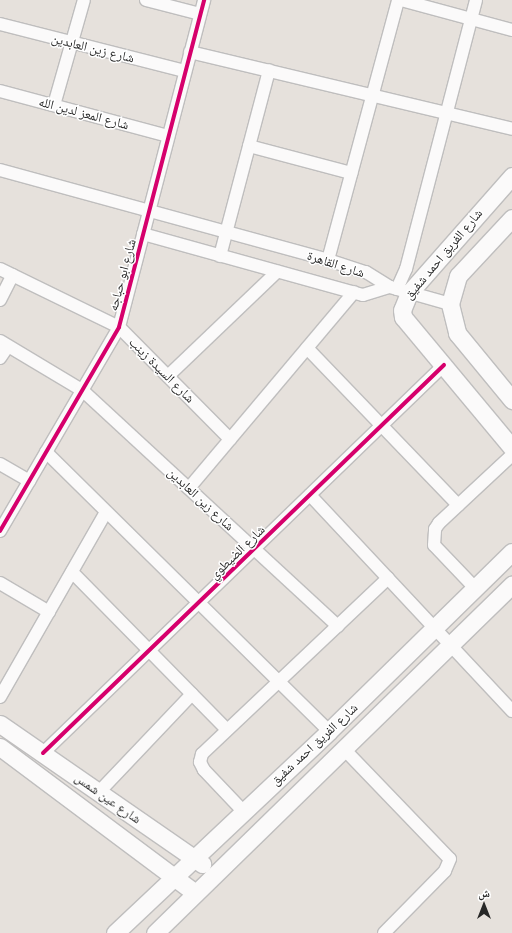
<!DOCTYPE html>
<meta charset="utf-8">
<style>
body{margin:0}
#map{position:relative;width:512px;height:933px;overflow:hidden;background:#e6e1dc;font-family:Montserrat,"Noto Naskh Arabic",sans-serif}
div>[style]{position:absolute}
.roads{filter:drop-shadow(1px 0 #bfbebe) drop-shadow(-1px 0 #bfbebe) drop-shadow(0 1px #bfbebe) drop-shadow(0 -1px #bfbebe)}
.street>*{height:12px;margin:-6px;padding:0 6px;transform-origin:6px;border-radius:6px;background:#fbfafa}
.secondary>*{height:17px;margin:-8.5px;padding:0 8.5px;transform-origin:8.5px;border-radius:8.5px;background:#fbfafa}
.cycleway>*{height:4px;margin:-2px;padding:0 2px;transform-origin:2px;border-radius:2px;background:#d6006c}
span{translate:-50% -50%;white-space:nowrap;text-align:center;line-height:1.15;-webkit-text-stroke:3px #fff;paint-order:stroke}
.street-label{font-size:13px;color:#272727}
.north{position:absolute;left:464px;top:885px;width:40px;height:40px;-webkit-text-stroke:3px #fff;paint-order:stroke;rotate:0deg;font-size:11px;font-weight:700;line-height:16px;text-align:center;color:#272727}
.north::after{content:'';display:block;margin:auto;width:14px;height:18px;background:#272727;clip-path:polygon(50% 0,100% 100%,50% 72%,0 100%)}
</style>
<div id="map">
<div class="roads">
<div class="street">
<div style="left:146px;top:0;width:56px;rotate:14.5deg"></div>
<div style="left:401px;top:0;width:115px;rotate:15.1deg"></div>
<div style="left:0;top:24px;width:191px;rotate:14.3deg"></div>
<div style="left:190px;top:52px;width:331px;rotate:13.4deg"></div>
<div style="left:0;top:91px;width:174px;rotate:15deg"></div>
<div style="left:54px;top:105px;width:109px;rotate:-74.1deg"></div>
<div style="left:249px;top:146px;width:106px;rotate:14.8deg"></div>
<div style="left:0;top:170px;width:340px;rotate:15.3deg"></div>
<div style="left:328px;top:260px;width:40px;rotate:18deg"></div>
<div style="left:366px;top:272px;width:28px;rotate:32deg"></div>
<div style="left:390px;top:287px;width:62px;rotate:15.8deg"></div>
<div style="left:143px;top:234px;width:228px;rotate:15.5deg"></div>
<div style="left:363px;top:295px;width:28px;rotate:-17deg"></div>
<div style="left:220px;top:256px;width:192px;rotate:-75.2deg"></div>
<div style="left:328px;top:260px;width:269px;rotate:-74.9deg"></div>
<div style="left:0;top:269px;width:132px;rotate:26deg"></div>
<div style="left:119px;top:327px;width:158px;rotate:45.3deg"></div>
<div style="left:397px;top:289px;width:22px;rotate:-66deg"></div>
<div style="left:406px;top:269px;width:278px;rotate:-75.4deg"></div>
<div style="left:0;top:300px;width:28px;rotate:-63deg"></div>
<div style="left:0;top:341px;width:96px;rotate:30.9deg"></div>
<div style="left:82px;top:390px;width:348px;rotate:42.7deg"></div>
<div style="left:307px;top:348px;width:218px;rotate:46.1deg"></div>
<div style="left:0;top:358px;width:14px;rotate:-56deg"></div>
<div style="left:168px;top:376px;width:151px;rotate:-43.7deg"></div>
<div style="left:46px;top:452px;width:397px;rotate:44.6deg"></div>
<div style="left:0;top:464px;width:34px;rotate:30deg"></div>
<div style="left:189px;top:488px;width:256px;rotate:-49.9deg"></div>
<div style="left:310px;top:495px;width:296px;rotate:46.9deg"></div>
<div style="left:0;top:531px;width:236px;rotate:-59.7deg"></div>
<div style="left:119px;top:327px;width:338px;rotate:-75.4deg"></div>
<div style="left:72px;top:572px;width:221px;rotate:45.5deg"></div>
<div style="left:0;top:583px;width:57px;rotate:30.6deg"></div>
<div style="left:475px;top:588px;width:59px;rotate:-133.6deg"></div>
<div style="left:434px;top:545px;width:16px;rotate:-86deg"></div>
<div style="left:435px;top:529px;width:7px;rotate:-56deg"></div>
<div style="left:439px;top:523px;width:100px;rotate:-43deg"></div>
<div style="left:0;top:697px;width:213px;rotate:-60.2deg"></div>
<div style="left:343px;top:748px;width:154px;rotate:46.1deg"></div>
<div style="left:450px;top:859px;width:13px;rotate:113deg"></div>
<div style="left:445px;top:871px;width:87px;rotate:134.5deg"></div>
<div style="left:43px;top:753px;width:558px;rotate:-44.06deg"></div>
<div style="left:99px;top:792px;width:135px;rotate:-46.5deg"></div>
<div style="left:243px;top:811px;width:57px;rotate:-133.6deg"></div>
<div style="left:204px;top:770px;width:9px;rotate:-117deg"></div>
<div style="left:200px;top:762px;width:8px;rotate:-76deg"></div>
<div style="left:202px;top:754px;width:256px;rotate:-43.4deg"></div>
</div>
<div class="secondary">
<div style="left:512px;top:176px;width:156px;rotate:131.4deg"></div>
<div style="left:409px;top:293px;width:18px;rotate:112deg"></div>
<div style="left:402px;top:310px;width:7px;rotate:82deg"></div>
<div style="left:403px;top:317px;width:170px;rotate:50.2deg"></div>
<div style="left:512px;top:218px;width:79px;rotate:133deg"></div>
<div style="left:458px;top:276px;width:29px;rotate:106deg"></div>
<div style="left:450px;top:304px;width:30px;rotate:76deg"></div>
<div style="left:457px;top:333px;width:87px;rotate:50.6deg"></div>
<div style="left:0;top:724px;width:246px;rotate:34.7deg"></div>
<div style="left:0;top:747px;width:244px;rotate:36.8deg"></div>
<div style="left:115px;top:933px;width:294px;rotate:-43.3deg"></div>
<div style="left:329px;top:731px;width:256px;rotate:-44.4deg"></div>
<div style="left:155px;top:933px;width:499px;rotate:-44.3deg"></div>
</div>
</div>
<div class="cycleway">
<div style="left:0;top:531px;width:236px;rotate:-59.7deg"></div>
<div style="left:119px;top:327px;width:338px;rotate:-75.4deg"></div>
<div style="left:43px;top:753px;width:558px;rotate:-44.06deg"></div>
</div>
<div class="street-label">
<span style="left:93px;top:48px;rotate:14deg">شارع زين العابدين</span>
<span style="left:84px;top:113px;rotate:15deg">شارع المعز لدين الله</span>
<span style="left:443px;top:254px;rotate:-50deg">شارع الفريق احمد شفيق</span>
<span style="left:336px;top:264px;rotate:18deg">شارع القاهرة</span>
<span style="left:122px;top:275px;rotate:-75deg">شارع ابو حباجه</span>
<span style="left:162px;top:370px;rotate:45deg">شارع السيدة زينب</span>
<span style="left:201px;top:499px;rotate:43deg">شارع زين العابدين</span>
<span style="left:237px;top:552px;rotate:-44deg">شارع الضيطوي</span>
<span style="left:314px;top:744px;rotate:-43deg">شارع الفريق احمد شفيق</span>
<span style="left:108px;top:798px;rotate:35deg">شارع عين شمس</span>
</div>
<div class="north">ش</div>
</div>
